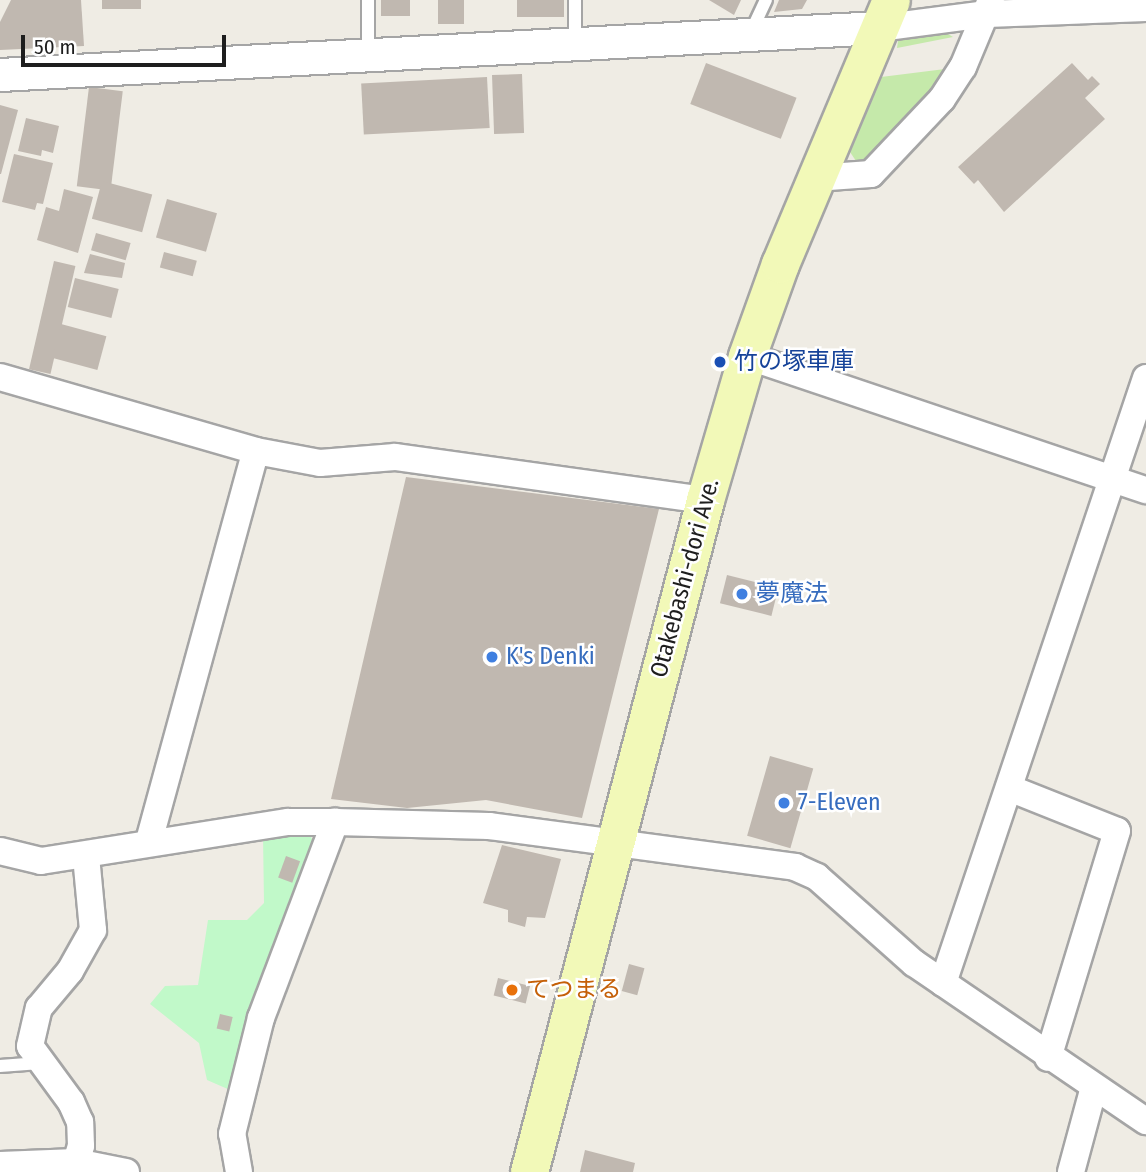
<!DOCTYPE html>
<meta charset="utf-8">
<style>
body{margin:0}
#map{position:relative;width:1146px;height:1172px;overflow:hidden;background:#efece4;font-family:"Fira Sans Condensed","Noto Sans JP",sans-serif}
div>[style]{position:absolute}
.grass>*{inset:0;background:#c5e9aa}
.park>*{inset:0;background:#c1f9c9}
.building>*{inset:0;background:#c0b8b0;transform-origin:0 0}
.roads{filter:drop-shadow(2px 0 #a5a5a5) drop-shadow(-2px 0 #a5a5a5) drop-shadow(0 2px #a5a5a5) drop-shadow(0 -2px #a5a5a5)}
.service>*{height:12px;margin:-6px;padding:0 6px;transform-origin:6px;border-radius:6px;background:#fff}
.minor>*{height:26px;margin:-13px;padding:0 13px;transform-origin:13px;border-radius:13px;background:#fff}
.tertiary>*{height:32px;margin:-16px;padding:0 16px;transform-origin:16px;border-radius:16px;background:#fff}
.secondary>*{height:37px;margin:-18.5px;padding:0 18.5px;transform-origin:18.5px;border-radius:18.5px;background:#f2f9b8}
.dots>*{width:19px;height:19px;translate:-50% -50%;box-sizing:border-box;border:4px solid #fff;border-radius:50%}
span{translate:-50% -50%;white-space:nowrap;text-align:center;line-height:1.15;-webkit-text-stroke:5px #fff;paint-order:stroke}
.transit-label{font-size:24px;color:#164399}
.left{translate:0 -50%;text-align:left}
.street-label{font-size:24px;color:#1e1e1e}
.shop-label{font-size:24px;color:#366cbe}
.food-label{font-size:24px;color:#c56008}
.scale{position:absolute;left:21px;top:35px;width:205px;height:32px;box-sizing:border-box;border:4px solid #1e1e1e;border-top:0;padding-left:9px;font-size:21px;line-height:24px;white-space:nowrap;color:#1e1e1e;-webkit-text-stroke:5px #fff;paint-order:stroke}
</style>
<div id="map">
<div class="grass">
<div style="clip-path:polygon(943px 31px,953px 37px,897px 48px,898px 41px,907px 34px)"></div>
<div style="clip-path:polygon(945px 69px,938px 85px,865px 159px,856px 161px,850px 152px,881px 77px)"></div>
</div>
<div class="park">
<div style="clip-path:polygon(309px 830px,314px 846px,248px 1013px,230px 1090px,207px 1080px,199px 1043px,150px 1004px,165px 986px,198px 985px,208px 920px,247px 920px,264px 903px,263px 836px)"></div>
</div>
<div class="building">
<div style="clip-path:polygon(11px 0,81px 0,84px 46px,0 50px,0 22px)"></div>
<div style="left:102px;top:0;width:39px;height:9px"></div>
<div style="left:381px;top:0;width:29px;height:16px"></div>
<div style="left:438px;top:0;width:26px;height:24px"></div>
<div style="left:517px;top:0;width:47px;height:17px"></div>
<div style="clip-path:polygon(709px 0,741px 0,734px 15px)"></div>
<div style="clip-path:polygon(779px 0,807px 0,802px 9px,774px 12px)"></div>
<div style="left:706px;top:63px;width:97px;height:44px;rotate:21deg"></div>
<div style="clip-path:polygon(1072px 63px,1088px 80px,1092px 76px,1100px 84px,1085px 98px,1105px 119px,1004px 212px,978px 180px,974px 184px,958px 167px)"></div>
<div style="left:522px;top:74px;width:59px;height:30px;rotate:88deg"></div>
<div style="left:487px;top:77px;width:51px;height:126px;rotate:87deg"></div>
<div style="left:89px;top:87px;width:34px;height:100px;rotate:7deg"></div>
<div style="clip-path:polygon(0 105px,18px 110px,1px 174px,0 174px)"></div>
<div style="clip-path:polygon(26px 118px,59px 126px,53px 153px,42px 150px,41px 156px,18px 151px)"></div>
<div style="clip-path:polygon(14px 154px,53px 163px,43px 204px,37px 203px,35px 210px,2px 202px)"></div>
<div style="left:102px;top:181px;width:52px;height:39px;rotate:15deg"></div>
<div style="clip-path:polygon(64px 189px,93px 197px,78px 253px,37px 240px,46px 207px,59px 211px)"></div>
<div style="left:167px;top:199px;width:52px;height:40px;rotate:16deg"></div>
<div style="left:96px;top:233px;width:36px;height:18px;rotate:16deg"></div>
<div style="left:164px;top:252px;width:34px;height:16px;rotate:15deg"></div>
<div style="clip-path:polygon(90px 254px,125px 263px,122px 278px,84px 273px)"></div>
<div style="left:54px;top:261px;width:22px;height:111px;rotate:13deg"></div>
<div style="left:75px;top:278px;width:45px;height:30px;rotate:14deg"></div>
<div style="left:61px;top:324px;width:47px;height:35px;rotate:15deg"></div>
<div style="clip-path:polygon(406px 477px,659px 509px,582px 818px,486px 800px,407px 808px,331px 799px)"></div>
<div style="left:727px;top:575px;width:53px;height:29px;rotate:14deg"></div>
<div style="left:770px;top:756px;width:45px;height:83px;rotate:16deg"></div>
<div style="clip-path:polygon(502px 845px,561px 859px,545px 918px,527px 917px,525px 927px,508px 922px,508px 910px,483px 903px)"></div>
<div style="left:286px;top:856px;width:15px;height:23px;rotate:20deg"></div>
<div style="left:629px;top:964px;width:16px;height:28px;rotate:15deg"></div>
<div style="left:498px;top:978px;width:33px;height:18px;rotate:14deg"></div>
<div style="left:220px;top:1014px;width:13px;height:15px;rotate:13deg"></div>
<div style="clip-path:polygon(585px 1150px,635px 1163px,633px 1172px,580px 1172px)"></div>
</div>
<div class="roads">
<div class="service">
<div style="left:751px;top:32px;width:35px;rotate:-65deg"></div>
<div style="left:575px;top:43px;width:43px;rotate:-90deg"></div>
<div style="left:368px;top:54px;width:54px;rotate:-90deg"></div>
<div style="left:0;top:1066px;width:40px;rotate:-4.3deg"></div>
</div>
<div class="minor">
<div style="left:879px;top:28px;width:109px;rotate:-7.4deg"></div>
<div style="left:987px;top:14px;width:159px;rotate:-2.2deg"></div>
<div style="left:815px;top:178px;width:56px;rotate:-4.1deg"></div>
<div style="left:871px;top:174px;width:103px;rotate:-46.6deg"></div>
<div style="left:942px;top:99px;width:38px;rotate:-57deg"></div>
<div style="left:963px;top:67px;width:73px;rotate:-67.3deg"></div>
<div style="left:747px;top:356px;width:421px;rotate:18.6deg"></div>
<div style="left:0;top:377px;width:266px;rotate:16.1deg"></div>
<div style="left:256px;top:451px;width:65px;rotate:10.6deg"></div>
<div style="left:320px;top:463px;width:75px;rotate:-4.6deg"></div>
<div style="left:395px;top:457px;width:313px;rotate:7.9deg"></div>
<div style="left:1009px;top:788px;width:116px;rotate:21.7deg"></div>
<div style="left:1117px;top:831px;width:237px;rotate:106.9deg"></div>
<div style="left:149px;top:841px;width:404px;rotate:-74.7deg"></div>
<div style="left:0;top:851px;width:42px;rotate:13.7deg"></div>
<div style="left:41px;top:861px;width:250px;rotate:-9deg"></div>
<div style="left:288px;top:822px;width:47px"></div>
<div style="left:335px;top:822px;width:154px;rotate:1.5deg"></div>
<div style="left:489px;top:826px;width:309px;rotate:7.6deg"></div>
<div style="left:795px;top:867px;width:24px;rotate:24deg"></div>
<div style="left:817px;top:877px;width:130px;rotate:41.6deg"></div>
<div style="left:914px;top:963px;width:281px;rotate:34.3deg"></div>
<div style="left:943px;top:983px;width:638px;rotate:-71.45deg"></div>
<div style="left:76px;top:1162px;width:17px;rotate:-73deg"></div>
<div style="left:81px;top:1146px;width:24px;rotate:-92deg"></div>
<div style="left:80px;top:1122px;width:22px;rotate:-114deg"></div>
<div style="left:71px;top:1102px;width:69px;rotate:-126.2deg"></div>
<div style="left:30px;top:1046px;width:39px;rotate:-77deg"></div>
<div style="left:39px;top:1008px;width:48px;rotate:-50deg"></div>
<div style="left:70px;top:971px;width:47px;rotate:-60.7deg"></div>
<div style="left:93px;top:930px;width:74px;rotate:-95.4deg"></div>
<div style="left:0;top:1165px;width:76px;rotate:-2.3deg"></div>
<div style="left:76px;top:1162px;width:51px;rotate:11.3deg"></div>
<div style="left:239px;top:1172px;width:39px;rotate:-100deg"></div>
<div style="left:232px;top:1134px;width:120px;rotate:-76deg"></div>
<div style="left:261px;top:1018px;width:210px;rotate:-69.3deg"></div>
<div style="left:1071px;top:1172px;width:88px;rotate:-74.9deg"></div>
</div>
<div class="tertiary">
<div style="left:0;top:75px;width:880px;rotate:-3.06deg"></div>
</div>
<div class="secondary">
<div style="left:529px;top:1172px;width:695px;rotate:-75.32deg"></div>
<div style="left:705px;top:500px;width:150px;rotate:-73.7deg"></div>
<div style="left:747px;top:356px;width:98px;rotate:-70.3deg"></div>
<div style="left:780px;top:264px;width:286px;rotate:-67.2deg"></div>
</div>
</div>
<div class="dots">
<div style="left:720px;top:362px;background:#1a4fb4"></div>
<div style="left:742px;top:594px;background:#3f7fe0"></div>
<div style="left:492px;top:657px;background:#3f7fe0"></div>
<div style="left:784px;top:803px;background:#3f7fe0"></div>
<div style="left:512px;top:990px;background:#e8710a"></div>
</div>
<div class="transit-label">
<span class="left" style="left:734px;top:362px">竹の塚車庫</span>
</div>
<div class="street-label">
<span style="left:685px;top:578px;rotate:-75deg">Otakebashi-dori Ave.</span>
</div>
<div class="shop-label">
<span class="left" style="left:756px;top:594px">夢魔法</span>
<span class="left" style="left:506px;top:657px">K's Denki</span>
<span class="left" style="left:798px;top:803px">7-Eleven</span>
</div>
<div class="food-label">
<span class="left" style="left:526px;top:990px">てつまる</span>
</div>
<div class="scale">50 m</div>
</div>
